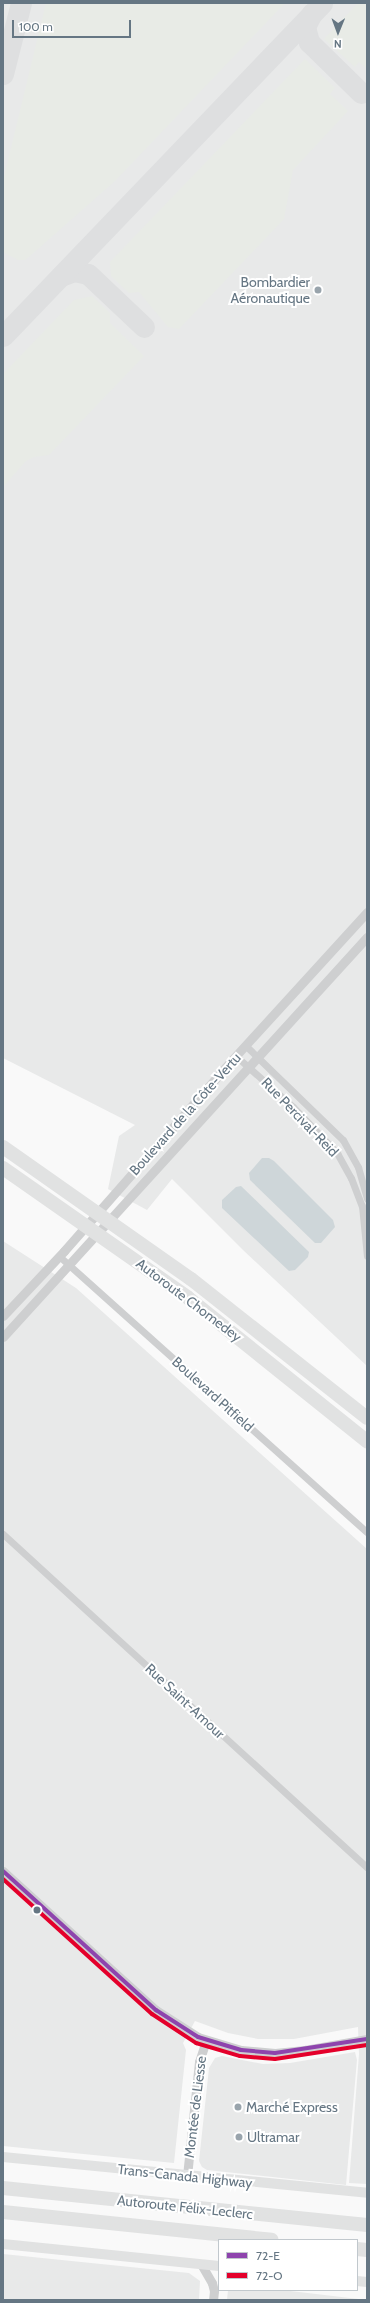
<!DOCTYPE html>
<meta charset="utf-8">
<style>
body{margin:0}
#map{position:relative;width:370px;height:2303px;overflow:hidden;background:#f9f9f9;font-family:Cabin,sans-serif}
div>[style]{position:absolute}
.built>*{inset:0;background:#e8e9e9}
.green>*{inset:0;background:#e8ebe6}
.water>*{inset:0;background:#ced6d9}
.taxiway>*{height:21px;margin:-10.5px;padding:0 10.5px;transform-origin:10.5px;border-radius:10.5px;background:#dedfe0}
.minor>*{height:7px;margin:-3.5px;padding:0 3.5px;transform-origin:3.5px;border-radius:3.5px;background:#cecfd0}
.tertiary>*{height:9px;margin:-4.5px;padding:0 4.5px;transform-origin:4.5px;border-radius:4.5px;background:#cecfd0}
.secondary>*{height:10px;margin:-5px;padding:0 5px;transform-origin:5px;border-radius:5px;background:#e1e2e2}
.motorway>*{height:14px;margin:-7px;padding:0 7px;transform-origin:7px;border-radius:7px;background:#e1e2e2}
.bus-1>*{height:4px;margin:-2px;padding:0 2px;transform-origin:2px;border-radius:2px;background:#8e44ad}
.bus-2>*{height:4px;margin:-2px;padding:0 2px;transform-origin:2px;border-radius:2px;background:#e4002b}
.dots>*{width:11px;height:11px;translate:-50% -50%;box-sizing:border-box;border:2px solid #fff;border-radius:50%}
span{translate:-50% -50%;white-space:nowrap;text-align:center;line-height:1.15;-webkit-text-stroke:4px #fff;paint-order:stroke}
.poi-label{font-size:14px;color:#657683}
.right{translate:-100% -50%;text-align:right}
.left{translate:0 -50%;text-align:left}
.street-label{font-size:14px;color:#657683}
.frame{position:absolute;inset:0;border:4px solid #657683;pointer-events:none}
.legend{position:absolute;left:218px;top:2239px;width:140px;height:52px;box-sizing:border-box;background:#fff;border:1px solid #c1c8cd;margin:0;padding:5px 7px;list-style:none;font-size:12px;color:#657683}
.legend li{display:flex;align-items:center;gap:8px;height:20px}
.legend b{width:20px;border:1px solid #c1c8cd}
.north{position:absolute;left:318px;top:12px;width:40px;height:40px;-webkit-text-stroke:3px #fff;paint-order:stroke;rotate:181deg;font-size:11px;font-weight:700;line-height:16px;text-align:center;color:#657683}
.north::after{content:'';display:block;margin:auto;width:14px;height:18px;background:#657683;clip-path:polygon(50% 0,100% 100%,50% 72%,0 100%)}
.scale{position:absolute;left:12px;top:20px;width:119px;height:18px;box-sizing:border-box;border:2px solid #657683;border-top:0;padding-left:5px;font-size:12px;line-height:14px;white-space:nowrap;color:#657683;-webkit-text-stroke:3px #fff;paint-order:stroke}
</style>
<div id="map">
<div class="built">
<div style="clip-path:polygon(3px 3px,367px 3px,367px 1366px,243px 1250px,172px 1179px,147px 1210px,108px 1189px,119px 1136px,135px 1125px,3px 1058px)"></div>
<div style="clip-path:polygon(3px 1241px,76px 1288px,367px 1549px,367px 2184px,349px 2183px,359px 2054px,358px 2027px,294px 2039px,258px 2039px,228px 2033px,195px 2021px,183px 2043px,186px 2050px,174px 2163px,3px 2146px)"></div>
<div style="clip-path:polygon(355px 2052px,357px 2060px,346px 2185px,207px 2170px,202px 2167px,199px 2161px,209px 2068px,215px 2058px,222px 2056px,263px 2064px,290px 2063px)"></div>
<div style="clip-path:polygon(3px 2254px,189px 2273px,200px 2281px,199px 2300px,3px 2300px)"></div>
<div style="clip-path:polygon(228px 2290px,282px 2290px,367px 2300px,227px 2300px)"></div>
</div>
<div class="green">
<div style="clip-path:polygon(46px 3px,285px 3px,115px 181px,30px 256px,25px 260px,18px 260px,3px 252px,3px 181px)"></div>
<div style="clip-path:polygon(358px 3px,367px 3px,367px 69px,359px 62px,355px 67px,324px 39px)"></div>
<div style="clip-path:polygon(305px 59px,335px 88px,330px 94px,348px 111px,293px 170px,284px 219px,179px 329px,168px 327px,139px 292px,129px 293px,111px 276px,110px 262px)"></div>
<div style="clip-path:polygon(92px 296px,110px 313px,110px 323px,144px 356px,49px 455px,34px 457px,26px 461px,3px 487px,3px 374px,74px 300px)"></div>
</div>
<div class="water">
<div style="clip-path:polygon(262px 1158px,269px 1158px,274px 1161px,333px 1220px,335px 1227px,321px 1243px,315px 1243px,250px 1180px,249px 1173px)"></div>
<div style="clip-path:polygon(241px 1186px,309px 1252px,308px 1257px,295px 1270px,289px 1271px,222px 1208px,222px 1200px,236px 1187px)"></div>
</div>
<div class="taxiway">
<div style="left:312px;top:13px;width:16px;rotate:117deg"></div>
<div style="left:305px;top:27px;width:16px;rotate:75deg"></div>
<div style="left:309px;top:42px;width:73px;rotate:44.4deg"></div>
<div style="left:3px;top:74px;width:73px;rotate:-75.8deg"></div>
<div style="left:61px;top:276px;width:14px;rotate:-21deg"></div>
<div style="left:74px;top:271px;width:14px;rotate:12deg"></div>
<div style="left:88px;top:274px;width:77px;rotate:43.4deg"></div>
<div style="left:3px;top:336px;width:461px;rotate:-46.2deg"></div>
</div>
<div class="minor">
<div style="left:246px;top:1046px;width:135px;rotate:44.1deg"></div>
<div style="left:343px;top:1140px;width:31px;rotate:61deg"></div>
<div style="left:358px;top:1167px;width:33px;rotate:74deg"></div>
<div style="left:236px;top:1056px;width:76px;rotate:41.8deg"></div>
<div style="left:293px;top:1107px;width:64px;rotate:46.3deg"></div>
<div style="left:337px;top:1153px;width:29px;rotate:61deg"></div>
<div style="left:351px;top:1178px;width:30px;rotate:69deg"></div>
<div style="left:362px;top:1206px;width:50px;rotate:84.3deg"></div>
<div style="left:59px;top:1256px;width:414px;rotate:41.9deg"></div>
<div style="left:3px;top:1534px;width:494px;rotate:42.5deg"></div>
</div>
<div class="tertiary">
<div style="left:3px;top:1316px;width:89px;rotate:-46.8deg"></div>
<div style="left:64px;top:1251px;width:253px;rotate:-48.7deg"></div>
<div style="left:231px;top:1061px;width:202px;rotate:-47.6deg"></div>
<div style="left:3px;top:1337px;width:541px;rotate:-47.7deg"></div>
<div style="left:3px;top:1871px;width:207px;rotate:42.3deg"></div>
<div style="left:156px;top:2010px;width:50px;rotate:32.7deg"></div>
<div style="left:198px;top:2037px;width:45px;rotate:16.8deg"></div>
<div style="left:241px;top:2050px;width:34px;rotate:5deg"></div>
<div style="left:275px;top:2053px;width:30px;rotate:-6deg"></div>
<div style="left:305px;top:2050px;width:63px;rotate:-10.1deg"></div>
<div style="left:187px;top:2176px;width:115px;rotate:-84deg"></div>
<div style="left:199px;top:2062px;width:23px;rotate:-72deg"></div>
<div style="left:201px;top:2264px;width:22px;rotate:60deg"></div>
<div style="left:212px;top:2283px;width:8px;rotate:76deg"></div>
<div style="left:214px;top:2291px;width:9px;rotate:96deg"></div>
</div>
<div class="secondary">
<div style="left:3px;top:2157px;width:366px;rotate:5.6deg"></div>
<div style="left:3px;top:2244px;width:217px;rotate:5.8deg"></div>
<div style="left:357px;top:2281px;width:10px;rotate:6deg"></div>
</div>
<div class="motorway">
<div style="left:3px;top:1147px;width:230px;rotate:35.1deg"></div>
<div style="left:191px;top:1279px;width:224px;rotate:38.3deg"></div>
<div style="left:3px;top:1168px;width:225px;rotate:35deg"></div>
<div style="left:187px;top:1297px;width:231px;rotate:38.7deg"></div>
<div style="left:3px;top:2188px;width:366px;rotate:5.8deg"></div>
<div style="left:3px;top:2212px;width:270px;rotate:5.9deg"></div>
<div style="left:357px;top:2249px;width:10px;rotate:6deg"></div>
</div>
<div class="bus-1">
<div style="left:3px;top:1871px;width:207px;rotate:42.3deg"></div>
<div style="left:156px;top:2010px;width:50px;rotate:32.7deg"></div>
<div style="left:198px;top:2037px;width:45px;rotate:16.8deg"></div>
<div style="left:241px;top:2050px;width:34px;rotate:5deg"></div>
<div style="left:275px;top:2053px;width:93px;rotate:-8.7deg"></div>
</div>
<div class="bus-2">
<div style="left:3px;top:1879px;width:201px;rotate:42.2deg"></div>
<div style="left:152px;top:2014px;width:53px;rotate:33.4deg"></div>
<div style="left:196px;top:2043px;width:46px;rotate:16.5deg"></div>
<div style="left:240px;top:2056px;width:35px;rotate:5deg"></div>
<div style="left:275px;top:2059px;width:93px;rotate:-8.7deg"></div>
</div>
<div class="dots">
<div style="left:318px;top:290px;background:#99a4ac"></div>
<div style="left:37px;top:1910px;background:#657683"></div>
<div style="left:238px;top:2107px;background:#99a4ac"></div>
<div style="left:239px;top:2137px;background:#99a4ac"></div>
</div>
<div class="poi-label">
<span class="right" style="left:310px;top:290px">Bombardier<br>Aéronautique</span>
<span class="left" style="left:246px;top:2107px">Marché Express</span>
<span class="left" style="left:247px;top:2137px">Ultramar</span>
</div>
<div class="street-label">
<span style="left:185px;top:1114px;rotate:-48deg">Boulevard de la Côte-Vertu</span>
<span style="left:300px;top:1117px;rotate:46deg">Rue Percival-Reid</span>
<span style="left:189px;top:1300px;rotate:37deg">Autoroute Chomedey</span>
<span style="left:213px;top:1394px;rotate:42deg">Boulevard Pitfield</span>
<span style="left:185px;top:1701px;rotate:43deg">Rue Saint-Amour</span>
<span style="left:195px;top:2107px;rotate:-83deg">Montée de Liesse</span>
<span style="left:185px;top:2176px;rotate:6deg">Trans-Canada Highway</span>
<span style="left:185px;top:2207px;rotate:6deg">Autoroute Félix-Leclerc</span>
</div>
<div class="frame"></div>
<ul class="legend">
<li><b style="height:5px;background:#8e44ad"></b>72-E</li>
<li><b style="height:5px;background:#e4002b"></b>72-O</li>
</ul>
<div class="north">N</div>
<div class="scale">100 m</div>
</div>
